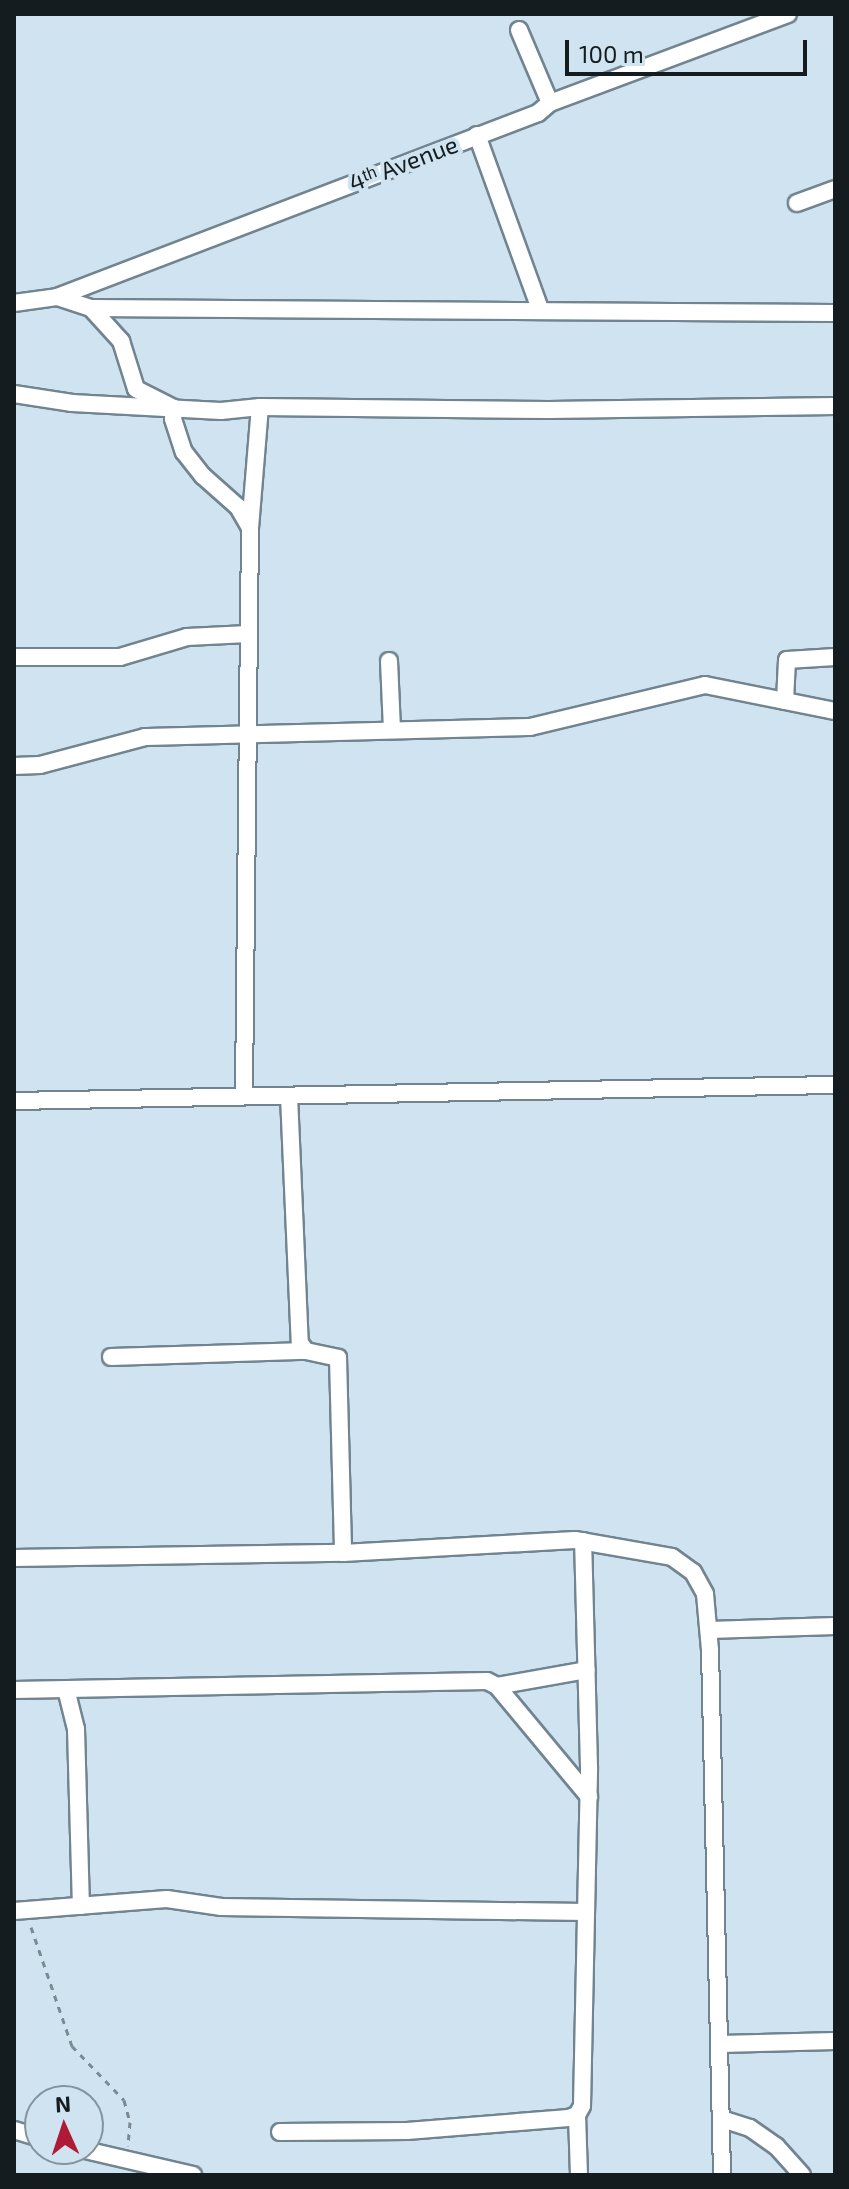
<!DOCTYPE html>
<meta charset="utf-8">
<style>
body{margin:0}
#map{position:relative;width:849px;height:2189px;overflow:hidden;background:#cfe3f1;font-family:"Exo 2",sans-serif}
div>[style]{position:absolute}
.path>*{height:3px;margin-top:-1.5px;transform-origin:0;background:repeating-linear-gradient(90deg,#7a8992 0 6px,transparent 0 12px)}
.roads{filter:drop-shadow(2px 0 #718490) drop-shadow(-2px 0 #718490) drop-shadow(0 2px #718490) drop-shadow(0 -2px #718490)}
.minor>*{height:16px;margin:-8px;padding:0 8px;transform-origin:8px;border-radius:8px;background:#fff}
span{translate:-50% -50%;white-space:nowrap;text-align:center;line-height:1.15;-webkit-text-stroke:8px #cfe3f1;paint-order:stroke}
.street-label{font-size:24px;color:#141c20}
.frame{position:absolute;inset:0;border:16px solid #141c20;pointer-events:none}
.north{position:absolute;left:24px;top:2085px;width:80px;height:80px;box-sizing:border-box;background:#cfe3f1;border:2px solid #84939d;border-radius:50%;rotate:357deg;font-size:22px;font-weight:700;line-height:32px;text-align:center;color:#141c20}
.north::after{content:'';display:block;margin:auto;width:28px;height:36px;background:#af1b37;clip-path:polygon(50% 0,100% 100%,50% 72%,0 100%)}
.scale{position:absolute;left:565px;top:40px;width:242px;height:36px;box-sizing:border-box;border:4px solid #141c20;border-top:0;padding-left:10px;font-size:24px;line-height:28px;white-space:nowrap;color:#141c20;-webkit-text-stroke:6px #cfe3f1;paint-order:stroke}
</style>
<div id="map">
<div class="path">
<div style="left:31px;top:1927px;width:126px;rotate:71deg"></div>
<div style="left:72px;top:2046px;width:75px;rotate:46.1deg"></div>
<div style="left:124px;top:2100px;width:23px;rotate:75deg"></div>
<div style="left:130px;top:2122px;width:24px;rotate:95deg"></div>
</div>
<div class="roads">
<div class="minor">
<div style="left:519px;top:30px;width:79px;rotate:67deg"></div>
<div style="left:477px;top:135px;width:185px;rotate:70.1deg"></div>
<div style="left:797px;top:203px;width:40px;rotate:-20.2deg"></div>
<div style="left:57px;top:297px;width:36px;rotate:18deg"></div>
<div style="left:91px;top:308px;width:744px;rotate:0.39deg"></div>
<div style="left:14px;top:303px;width:43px;rotate:-7.9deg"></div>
<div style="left:57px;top:297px;width:515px;rotate:-20.93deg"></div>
<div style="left:538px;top:113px;width:16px;rotate:-40deg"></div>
<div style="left:550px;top:103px;width:254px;rotate:-20.5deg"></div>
<div style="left:91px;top:308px;width:45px;rotate:47.7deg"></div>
<div style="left:121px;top:341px;width:50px;rotate:72.6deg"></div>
<div style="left:136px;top:389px;width:42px;rotate:26.6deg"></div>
<div style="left:174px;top:408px;width:11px;rotate:95deg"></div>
<div style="left:173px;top:419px;width:35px;rotate:72deg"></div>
<div style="left:184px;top:452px;width:31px;rotate:52deg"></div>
<div style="left:203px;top:476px;width:47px;rotate:41.5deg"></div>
<div style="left:238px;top:507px;width:24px;rotate:60deg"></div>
<div style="left:250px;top:528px;width:568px;rotate:90.61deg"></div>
<div style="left:14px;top:394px;width:59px;rotate:8.8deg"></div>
<div style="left:72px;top:403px;width:149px;rotate:3.1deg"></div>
<div style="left:221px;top:411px;width:39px;rotate:-6deg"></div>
<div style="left:260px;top:407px;width:289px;rotate:0.6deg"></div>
<div style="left:549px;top:410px;width:286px;rotate:-0.8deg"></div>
<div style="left:250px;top:528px;width:121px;rotate:-85.3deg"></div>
<div style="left:14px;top:657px;width:106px"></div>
<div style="left:120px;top:657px;width:70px;rotate:-16.6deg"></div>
<div style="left:187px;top:637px;width:61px;rotate:-2.8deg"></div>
<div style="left:389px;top:661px;width:69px;rotate:87.5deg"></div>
<div style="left:785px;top:701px;width:41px;rotate:-87.2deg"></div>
<div style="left:787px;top:660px;width:48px;rotate:-3.6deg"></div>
<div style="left:14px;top:766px;width:26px;rotate:-2deg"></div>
<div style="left:40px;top:765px;width:109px;rotate:-14.9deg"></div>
<div style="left:145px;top:737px;width:385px;rotate:-1.5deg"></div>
<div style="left:530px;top:727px;width:180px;rotate:-13.5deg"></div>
<div style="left:705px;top:685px;width:133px;rotate:11.3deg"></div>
<div style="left:289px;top:1096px;width:247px;rotate:87.5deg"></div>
<div style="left:300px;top:1343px;width:10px;rotate:53deg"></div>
<div style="left:306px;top:1351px;width:33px;rotate:12deg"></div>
<div style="left:338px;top:1358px;width:195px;rotate:88.5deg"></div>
<div style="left:14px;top:1101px;width:821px;rotate:-1.12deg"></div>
<div style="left:111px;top:1357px;width:195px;rotate:-1.8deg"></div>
<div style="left:14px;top:1558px;width:329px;rotate:-0.9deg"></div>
<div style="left:343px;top:1553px;width:232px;rotate:-3.2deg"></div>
<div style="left:575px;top:1540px;width:98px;rotate:9.9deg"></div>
<div style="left:672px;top:1557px;width:26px;rotate:36deg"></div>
<div style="left:693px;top:1572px;width:25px;rotate:61deg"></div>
<div style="left:705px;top:1594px;width:56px;rotate:84.9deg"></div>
<div style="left:710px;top:1650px;width:525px;rotate:88.69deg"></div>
<div style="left:709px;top:1630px;width:126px;rotate:-1.8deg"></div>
<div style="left:497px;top:1686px;width:91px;rotate:-10.1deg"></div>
<div style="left:66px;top:1689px;width:41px;rotate:76deg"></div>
<div style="left:76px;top:1729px;width:177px;rotate:88.4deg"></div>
<div style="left:14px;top:1690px;width:473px;rotate:-1.1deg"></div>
<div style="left:487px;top:1681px;width:11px;rotate:27deg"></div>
<div style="left:497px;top:1686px;width:144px;rotate:50.3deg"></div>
<div style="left:14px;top:1911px;width:153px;rotate:-4.5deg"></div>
<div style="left:167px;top:1899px;width:55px;rotate:8.4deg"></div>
<div style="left:221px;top:1907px;width:365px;rotate:0.8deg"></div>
<div style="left:721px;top:2044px;width:114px;rotate:-1.5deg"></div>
<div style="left:577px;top:2115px;width:60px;rotate:88.1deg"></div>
<div style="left:722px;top:2119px;width:29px;rotate:18deg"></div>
<div style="left:750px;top:2128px;width:32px;rotate:35deg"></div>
<div style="left:776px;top:2146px;width:39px;rotate:48deg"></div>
<div style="left:14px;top:2130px;width:27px;rotate:17deg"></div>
<div style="left:280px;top:2132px;width:127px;rotate:-0.5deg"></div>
<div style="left:407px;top:2131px;width:162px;rotate:-4.6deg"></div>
<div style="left:568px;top:2118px;width:9px;rotate:-18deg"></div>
<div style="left:577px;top:2115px;width:10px;rotate:-61deg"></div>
<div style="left:582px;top:2106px;width:339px;rotate:-88.8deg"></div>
<div style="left:589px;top:1767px;width:226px;rotate:-91.5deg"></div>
<div style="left:81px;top:2149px;width:115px;rotate:13.1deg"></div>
</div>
</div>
<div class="street-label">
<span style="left:403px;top:163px;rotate:-21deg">4ᵗʰ Avenue</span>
</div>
<div class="frame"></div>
<div class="north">N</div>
<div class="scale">100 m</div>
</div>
